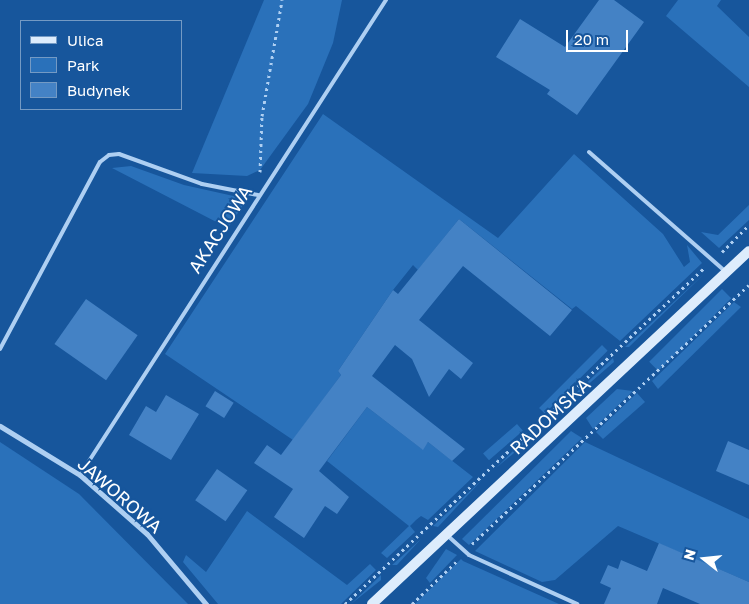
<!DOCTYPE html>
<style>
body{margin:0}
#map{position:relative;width:749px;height:604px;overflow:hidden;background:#17569c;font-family:"Golos Text",sans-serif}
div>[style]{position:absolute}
.green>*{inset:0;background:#2a71ba;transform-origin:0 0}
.building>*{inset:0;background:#4482c5;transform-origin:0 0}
.path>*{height:3px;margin-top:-1.5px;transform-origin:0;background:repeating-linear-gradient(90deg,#aecff2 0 2.5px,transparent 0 6.5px)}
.lane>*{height:4px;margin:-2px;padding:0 2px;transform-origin:2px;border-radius:2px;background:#aecff2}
.street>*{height:5px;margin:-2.5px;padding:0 2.5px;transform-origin:2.5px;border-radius:2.5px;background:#aecff2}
.secondary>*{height:10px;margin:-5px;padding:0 5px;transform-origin:5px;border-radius:5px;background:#ddecfc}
span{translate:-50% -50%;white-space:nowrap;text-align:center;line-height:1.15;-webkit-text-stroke:4px #17569c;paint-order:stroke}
.street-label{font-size:18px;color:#fff}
.legend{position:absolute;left:20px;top:20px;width:162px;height:90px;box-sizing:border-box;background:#17569c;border:1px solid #749ac4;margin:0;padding:6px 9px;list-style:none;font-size:15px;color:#fff}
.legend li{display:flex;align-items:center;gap:10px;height:25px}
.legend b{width:25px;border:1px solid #749ac4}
.north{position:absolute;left:679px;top:534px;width:50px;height:50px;-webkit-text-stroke:4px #17569c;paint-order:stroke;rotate:286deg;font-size:14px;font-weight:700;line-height:20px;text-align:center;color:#fff}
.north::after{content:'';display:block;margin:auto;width:18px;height:22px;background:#fff;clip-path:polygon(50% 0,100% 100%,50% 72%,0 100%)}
.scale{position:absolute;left:566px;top:30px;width:62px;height:22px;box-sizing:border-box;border:2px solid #fff;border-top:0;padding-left:6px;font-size:15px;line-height:18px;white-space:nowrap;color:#fff;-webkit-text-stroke:4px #17569c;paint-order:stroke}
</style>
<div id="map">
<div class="green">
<div style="clip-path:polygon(264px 0,342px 0,333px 43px,308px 104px,260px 170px,247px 176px,192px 173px)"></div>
<div style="clip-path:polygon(678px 0,721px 0,717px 6px,749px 37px,749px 87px,666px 16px)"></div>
<div style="clip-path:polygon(323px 114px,498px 238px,574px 154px,663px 234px,684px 267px,690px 262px,687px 245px,702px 263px,620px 341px,576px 306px,572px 309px,459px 219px,418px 270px,413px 265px,393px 290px,338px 371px,341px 375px,293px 440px,165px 354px)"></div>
<div style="clip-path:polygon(131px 166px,184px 185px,247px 199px,228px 228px,112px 168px)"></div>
<div style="clip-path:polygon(749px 205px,749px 220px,719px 248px,701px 232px,718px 235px)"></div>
<div style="clip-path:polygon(704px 274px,629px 347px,625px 347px)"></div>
<div style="left:722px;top:289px;width:13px;height:103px;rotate:45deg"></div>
<div style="clip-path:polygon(734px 302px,741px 307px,658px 389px,652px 381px)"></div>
<div style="left:602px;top:345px;width:8px;height:89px;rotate:45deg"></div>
<div style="clip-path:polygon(613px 358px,614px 362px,546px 421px)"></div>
<div style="clip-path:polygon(617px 389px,633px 391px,593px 429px,586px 418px)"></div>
<div style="clip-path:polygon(637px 393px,645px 402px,603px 439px,596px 432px)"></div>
<div style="clip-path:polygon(367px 407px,422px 449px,428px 442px,473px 477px,428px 520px,421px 516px,416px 520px,410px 526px,415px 532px,387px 558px,381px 553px,409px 526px,327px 461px)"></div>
<div style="left:517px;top:424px;width:9px;height:45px;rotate:49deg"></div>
<div style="clip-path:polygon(571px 431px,582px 438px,469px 545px,462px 539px)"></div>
<div style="clip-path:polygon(532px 432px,532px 438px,496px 468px)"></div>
<div style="clip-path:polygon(0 442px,79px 494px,188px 604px,0 604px)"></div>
<div style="clip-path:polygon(585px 442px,749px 519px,749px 582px,618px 526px,555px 580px,542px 582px,475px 551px)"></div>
<div style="clip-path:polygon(482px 480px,438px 527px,433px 526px)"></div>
<div style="clip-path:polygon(247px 511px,347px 585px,370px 564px,376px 570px,341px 604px,218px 604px,183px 562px,186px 555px,206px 572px)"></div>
<div style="clip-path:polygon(421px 539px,397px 565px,392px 565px)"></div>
<div style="clip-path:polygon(446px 549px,457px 555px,430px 583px,426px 578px)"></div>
<div style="clip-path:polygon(461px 559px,463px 561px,559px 604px,415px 604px)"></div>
<div style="clip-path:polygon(381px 575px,381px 580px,351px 604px)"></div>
</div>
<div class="building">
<div style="clip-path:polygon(599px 0,614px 0,644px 22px,577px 115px,547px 94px,550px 90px,496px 57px,520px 19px,565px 47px)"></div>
<div style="clip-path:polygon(459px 219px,572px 310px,550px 336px,463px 266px,419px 320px,473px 363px,461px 379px,449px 369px,429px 397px,412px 359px,395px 345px,372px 376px,465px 449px,452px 461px,428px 442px,423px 450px,367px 407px,319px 471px,349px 497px,337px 514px,325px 506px,304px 538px,274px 517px,293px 489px,254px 463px,267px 445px,281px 455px,341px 375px,338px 371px,393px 290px,398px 294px)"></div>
<div style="left:86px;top:299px;width:63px;height:55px;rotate:35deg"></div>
<div style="left:215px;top:391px;width:22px;height:18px;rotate:32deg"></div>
<div style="clip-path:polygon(166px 395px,199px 414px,171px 460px,129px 435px,146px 406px,156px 412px)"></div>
<div style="clip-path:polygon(728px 441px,749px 450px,749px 485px,716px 471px)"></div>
<div style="left:217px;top:469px;width:37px;height:38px;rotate:35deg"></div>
<div style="clip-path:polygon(659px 543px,749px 582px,749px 604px,700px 604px,663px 588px,657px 604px,604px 604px,611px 588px,600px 583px,608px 565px,618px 569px,621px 560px,647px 571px)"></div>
</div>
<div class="path">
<div style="left:260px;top:172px;width:56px;rotate:-88deg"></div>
<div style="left:262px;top:116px;width:118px;rotate:-80.2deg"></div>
<div style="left:722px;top:252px;width:38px;rotate:-45deg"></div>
<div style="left:472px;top:544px;width:379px;rotate:-43.1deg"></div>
<div style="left:345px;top:604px;width:492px;rotate:-43.1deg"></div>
<div style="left:412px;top:604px;width:64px;rotate:-43.7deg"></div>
</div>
<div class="lane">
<div style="left:589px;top:152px;width:182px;rotate:41.2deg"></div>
<div style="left:0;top:349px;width:212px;rotate:-61.9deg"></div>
<div style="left:100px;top:162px;width:11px;rotate:-38deg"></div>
<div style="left:109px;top:155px;width:10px;rotate:-6deg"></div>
<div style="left:119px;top:154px;width:88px;rotate:19.9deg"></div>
<div style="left:202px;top:184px;width:57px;rotate:11.1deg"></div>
<div style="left:80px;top:475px;width:565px;rotate:-57.21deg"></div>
<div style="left:448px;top:536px;width:28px;rotate:42deg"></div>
<div style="left:469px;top:555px;width:119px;rotate:24.4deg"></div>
</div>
<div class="street">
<div style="left:0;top:426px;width:94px;rotate:31.5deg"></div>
<div style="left:80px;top:475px;width:89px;rotate:41.4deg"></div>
<div style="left:147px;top:534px;width:92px;rotate:49.9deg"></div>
</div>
<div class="secondary">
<div style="left:372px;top:604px;width:516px;rotate:-43.12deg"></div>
</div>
<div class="street-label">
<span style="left:220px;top:229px;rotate:-57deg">AKACJOWA</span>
<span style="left:550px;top:416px;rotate:-43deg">RADOMSKA</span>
<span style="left:120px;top:495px;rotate:41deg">JAWOROWA</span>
</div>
<ul class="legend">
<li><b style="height:6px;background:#ddecfc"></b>Ulica</li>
<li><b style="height:14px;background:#2a71ba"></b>Park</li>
<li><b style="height:14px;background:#4482c5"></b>Budynek</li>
</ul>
<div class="north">N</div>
<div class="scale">20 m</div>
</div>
